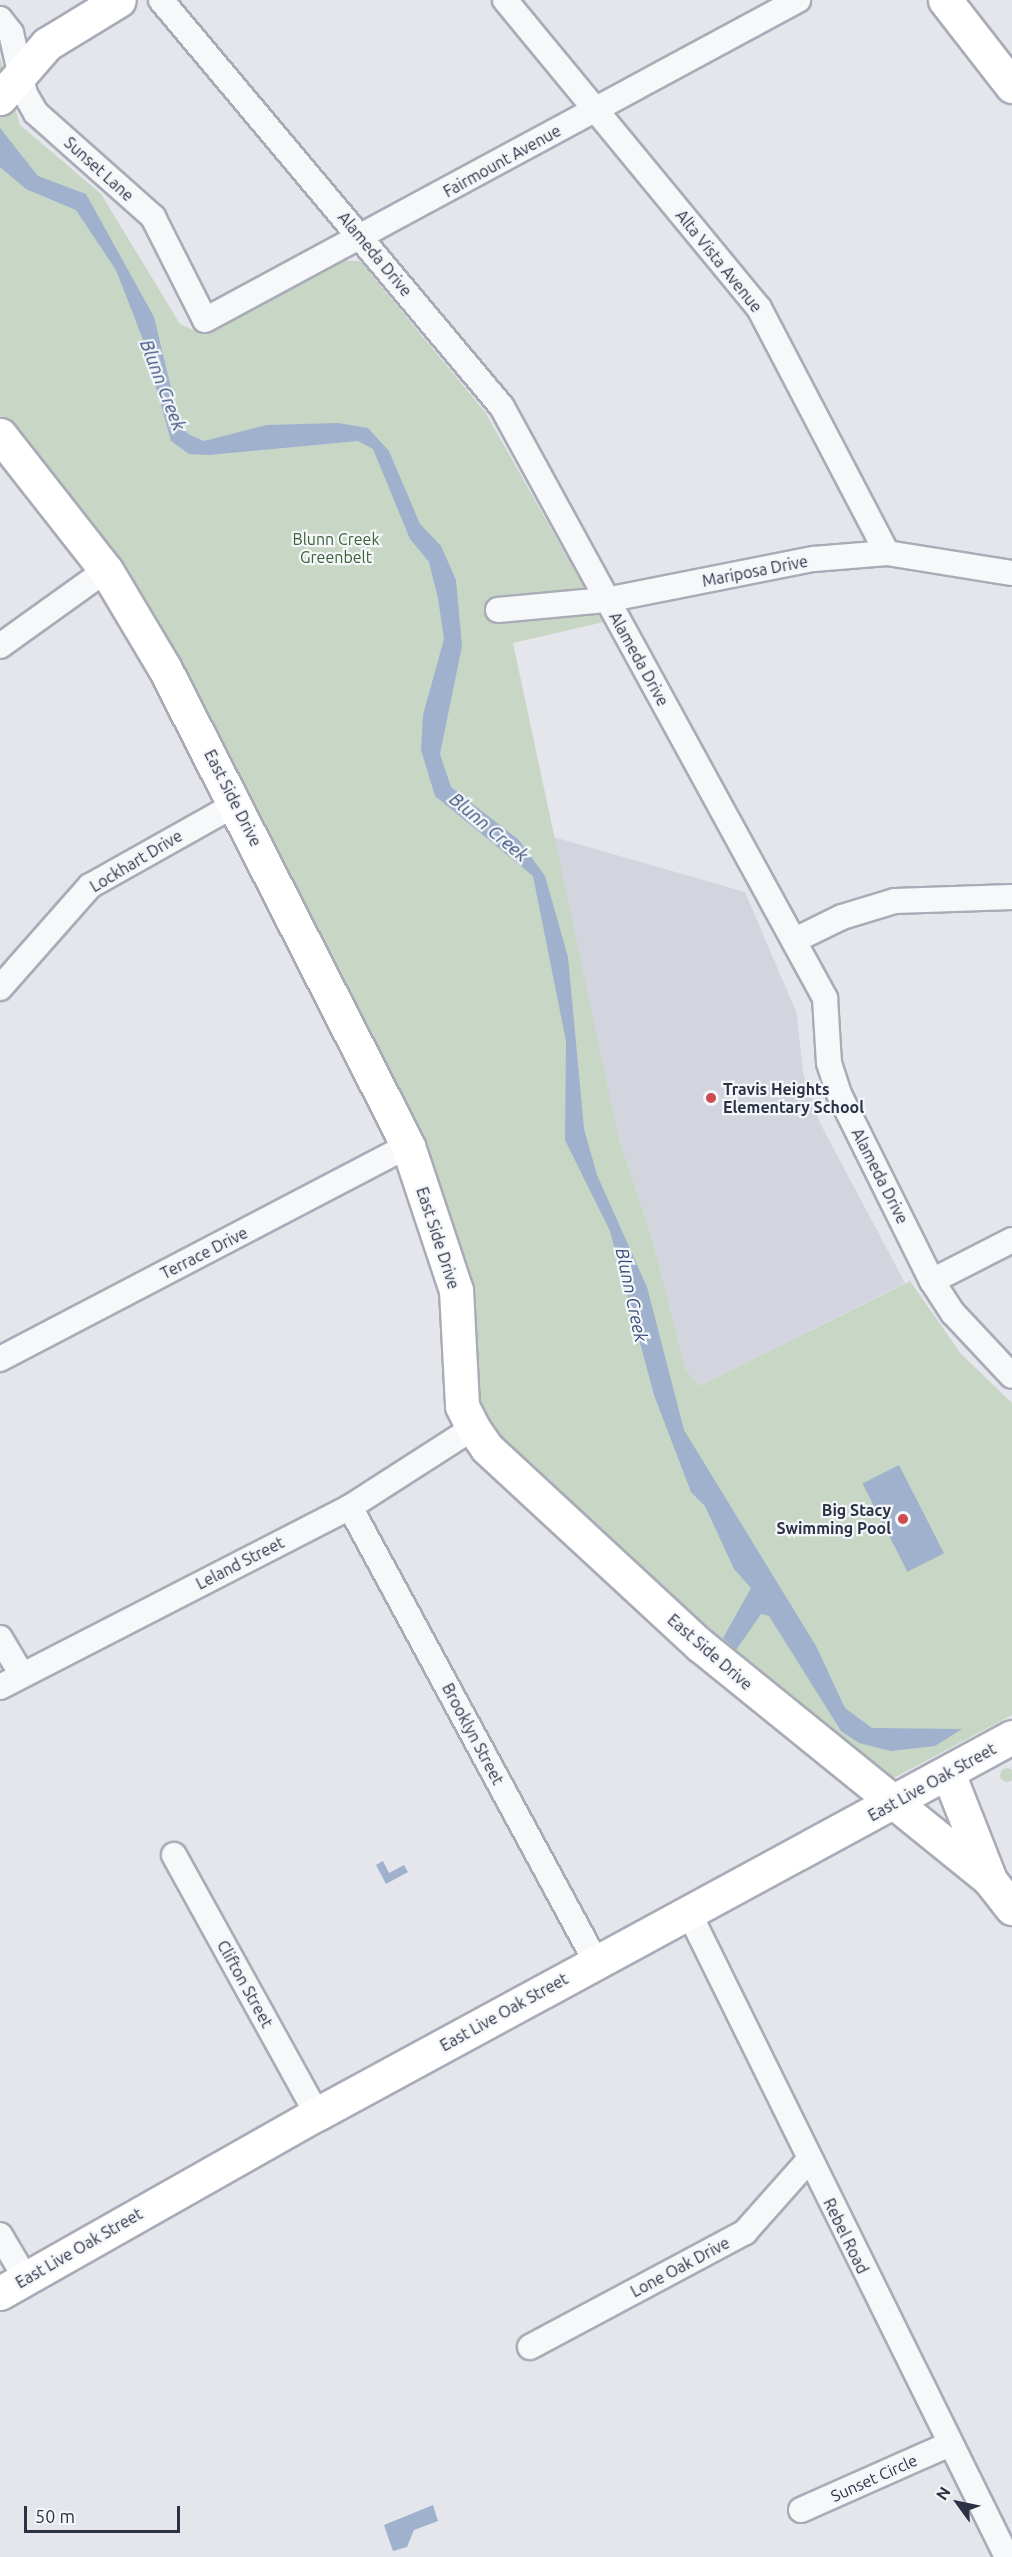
<!DOCTYPE html>
<style>
body{margin:0}
#map{position:relative;width:1012px;height:2557px;overflow:hidden;background:#e4e6ec;font-family:Ubuntu,sans-serif}
div>[style]{position:absolute}
.built>*{inset:0;background:#d2d5de}
.green>*{inset:0;background:#c8d6c5}
.round{border-radius:50%}
.water>*{inset:0;background:#9fb1cc;transform-origin:0 0}
.roads{filter:drop-shadow(2px 0 #a9acb7) drop-shadow(-2px 0 #a9acb7) drop-shadow(0 2px #a9acb7) drop-shadow(0 -2px #a9acb7)}
.street>*{height:24px;margin:-12px;padding:0 12px;transform-origin:12px;border-radius:12px;background:#f7f8fa}
.secondary>*{height:33px;margin:-16.5px;padding:0 16.5px;transform-origin:16.5px;border-radius:16.5px;background:#fff}
.dots>*{width:16px;height:16px;translate:-50% -50%;box-sizing:border-box;border:3px solid #f4f6f9;border-radius:50%}
span{translate:-50% -50%;white-space:nowrap;text-align:center;line-height:1.15;-webkit-text-stroke:4.5px #f4f6f9;paint-order:stroke}
.street-label{font-size:16px;color:#2b3245}
.park-label{font-size:16px;color:#3c6138}
.poi-label{font-size:16px;color:#2b3245;font-weight:700}
.left{translate:0 -50%;text-align:left}
.right{translate:-100% -50%;text-align:right}
.water-label{font-size:18px;color:#344d7a;font-style:italic}
.north{position:absolute;left:928px;top:2473px;width:60px;height:60px;-webkit-text-stroke:4px #f4f6f9;paint-order:stroke;rotate:303deg;font-size:16px;font-weight:700;line-height:24px;text-align:center;color:#2b3245}
.north::after{content:'';display:block;margin:auto;width:21px;height:27px;background:#2b3245;clip-path:polygon(50% 0,100% 100%,50% 72%,0 100%)}
.scale{position:absolute;left:24px;top:2506px;width:156px;height:27px;box-sizing:border-box;border:3px solid #2b3245;border-top:0;padding-left:8px;font-size:18px;line-height:21px;white-space:nowrap;color:#2b3245;-webkit-text-stroke:4px #f4f6f9;paint-order:stroke}
</style>
<div id="map">
<div class="built">
<div style="clip-path:polygon(550px 836px,745px 892px,797px 1014px,803px 1073px,820px 1123px,905px 1283px,699px 1386px,685px 1368px,653px 1241px,618px 1135px)"></div>
</div>
<div class="green">
<div style="clip-path:polygon(0 58px,20px 125px,101px 194px,180px 324px,200px 333px,341px 261px,360px 261px,485px 412px,604px 622px,513px 643px,618px 1135px,653px 1241px,685px 1368px,699px 1386px,910px 1281px,961px 1354px,1012px 1403px,1012px 1715px,890px 1780px,680px 1616px,485px 1427px,471px 1405px,470px 1299px,408px 1107px,242px 783px,118px 563px,0 417px)"></div>
<div class="round" style="left:1000px;top:1768px;width:14px;height:14px"></div>
</div>
<div class="water">
<div style="clip-path:polygon(0 128px,38px 176px,86px 194px,154px 317px,178px 417px,188px 434px,204px 441px,267px 425px,338px 423px,368px 428px,389px 451px,420px 524px,441px 546px,456px 580px,462px 646px,440px 754px,451px 787px,519px 840px,545px 876px,568px 957px,584px 1129px,597px 1175px,647px 1287px,684px 1430px,816px 1646px,845px 1708px,872px 1728px,962px 1729px,935px 1746px,891px 1751px,859px 1743px,841px 1731px,769px 1616px,761px 1614px,736px 1650px,723px 1638px,751px 1588px,734px 1569px,705px 1506px,691px 1492px,654px 1395px,610px 1231px,565px 1140px,566px 1041px,533px 876px,435px 796px,421px 750px,423px 715px,444px 639px,438px 598px,429px 562px,410px 539px,373px 449px,358px 441px,209px 455px,189px 454px,171px 441px,142px 337px,116px 270px,76px 210px,26px 189px,0 167px)"></div>
<div style="left:899px;top:1465px;width:99px;height:41px;rotate:63deg"></div>
<div style="clip-path:polygon(383px 1861px,389px 1873px,404px 1865px,408px 1872px,386px 1884px,376px 1865px)"></div>
<div style="clip-path:polygon(433px 2505px,438px 2521px,414px 2530px,407px 2547px,393px 2551px,384px 2525px)"></div>
</div>
<div class="roads">
<div class="street">
<div style="left:161px;top:0;width:531px;rotate:50.04deg"></div>
<div style="left:502px;top:407px;width:674px;rotate:61.34deg"></div>
<div style="left:825px;top:998px;width:65px;rotate:86.5deg"></div>
<div style="left:829px;top:1063px;width:33px;rotate:72deg"></div>
<div style="left:839px;top:1094px;width:209px;rotate:63.6deg"></div>
<div style="left:932px;top:1281px;width:38px;rotate:57deg"></div>
<div style="left:953px;top:1313px;width:86px;rotate:46.9deg"></div>
<div style="left:505px;top:0;width:399px;rotate:50.5deg"></div>
<div style="left:759px;top:308px;width:276px;rotate:62.4deg"></div>
<div style="left:0;top:19px;width:18px;rotate:52deg"></div>
<div style="left:11px;top:33px;width:63px;rotate:77.1deg"></div>
<div style="left:25px;top:94px;width:22px;rotate:60deg"></div>
<div style="left:36px;top:113px;width:157px;rotate:41.6deg"></div>
<div style="left:153px;top:217px;width:115px;rotate:63.2deg"></div>
<div style="left:205px;top:320px;width:674px;rotate:-28.35deg"></div>
<div style="left:498px;top:610px;width:108px;rotate:-5.3deg"></div>
<div style="left:606px;top:600px;width:212px;rotate:-11.2deg"></div>
<div style="left:814px;top:559px;width:73px;rotate:-4.7deg"></div>
<div style="left:887px;top:553px;width:127px;rotate:9.1deg"></div>
<div style="left:0;top:646px;width:130px;rotate:-35.6deg"></div>
<div style="left:795px;top:940px;width:52px;rotate:-26.1deg"></div>
<div style="left:842px;top:917px;width:55px;rotate:-16.8deg"></div>
<div style="left:895px;top:901px;width:117px;rotate:-2deg"></div>
<div style="left:0;top:988px;width:136px;rotate:-48.6deg"></div>
<div style="left:90px;top:886px;width:167px;rotate:-29.3deg"></div>
<div style="left:932px;top:1281px;width:90px;rotate:-27.1deg"></div>
<div style="left:0;top:1359px;width:460px;rotate:-27.6deg"></div>
<div style="left:350px;top:1507px;width:517px;rotate:61.6deg"></div>
<div style="left:0;top:1638px;width:43px;rotate:59.3deg"></div>
<div style="left:0;top:1687px;width:394px;rotate:-27.2deg"></div>
<div style="left:350px;top:1507px;width:146px;rotate:-32.7deg"></div>
<div style="left:174px;top:1855px;width:296px;rotate:61.1deg"></div>
<div style="left:689px;top:1913px;width:718px;rotate:63.72deg"></div>
<div style="left:0;top:2235px;width:51px;rotate:59.4deg"></div>
<div style="left:530px;top:2347px;width:244px;rotate:-28.1deg"></div>
<div style="left:745px;top:2232px;width:96px;rotate:-48.4deg"></div>
<div style="left:801px;top:2510px;width:161px;rotate:-23.9deg"></div>
</div>
<div class="secondary">
<div style="left:945px;top:0;width:109px;rotate:52.1deg"></div>
<div style="left:0;top:98px;width:72px;rotate:-49deg"></div>
<div style="left:47px;top:44px;width:84px;rotate:-31.4deg"></div>
<div style="left:0;top:435px;width:172px;rotate:51.9deg"></div>
<div style="left:106px;top:570px;width:115px;rotate:59.2deg"></div>
<div style="left:165px;top:669px;width:535px;rotate:63deg"></div>
<div style="left:408px;top:1146px;width:152px;rotate:71.6deg"></div>
<div style="left:456px;top:1290px;width:116px;rotate:87deg"></div>
<div style="left:462px;top:1406px;width:25px;rotate:63deg"></div>
<div style="left:473px;top:1428px;width:24px;rotate:55deg"></div>
<div style="left:487px;top:1448px;width:290px;rotate:42.8deg"></div>
<div style="left:700px;top:1645px;width:372px;rotate:39deg"></div>
<div style="left:989px;top:1879px;width:37px;rotate:52deg"></div>
<div style="left:948px;top:1773px;width:112px;rotate:68.5deg"></div>
<div style="left:0;top:2293px;width:364px;rotate:-29.5deg"></div>
<div style="left:317px;top:2114px;width:791px;rotate:-28.48deg"></div>
</div>
</div>
<div class="dots">
<div style="left:711px;top:1098px;background:#d04a52"></div>
<div style="left:903px;top:1519px;background:#d04a52"></div>
</div>
<div class="street-label">
<span style="left:502px;top:161px;rotate:-29deg">Fairmount Avenue</span>
<span style="left:99px;top:169px;rotate:42deg">Sunset Lane</span>
<span style="left:375px;top:254px;rotate:50deg">Alameda Drive</span>
<span style="left:719px;top:261px;rotate:51deg">Alta Vista Avenue</span>
<span style="left:755px;top:571px;rotate:-11deg">Mariposa Drive</span>
<span style="left:639px;top:659px;rotate:61deg">Alameda Drive</span>
<span style="left:233px;top:798px;rotate:63deg">East Side Drive</span>
<span style="left:136px;top:861px;rotate:-31deg">Lockhart Drive</span>
<span style="left:880px;top:1176px;rotate:63deg">Alameda Drive</span>
<span style="left:438px;top:1238px;rotate:72deg">East Side Drive</span>
<span style="left:204px;top:1253px;rotate:-27deg">Terrace Drive</span>
<span style="left:240px;top:1563px;rotate:-27deg">Leland Street</span>
<span style="left:710px;top:1652px;rotate:41deg">East Side Drive</span>
<span style="left:473px;top:1734px;rotate:62deg">Brooklyn Street</span>
<span style="left:932px;top:1782px;rotate:-29deg">East Live Oak Street</span>
<span style="left:245px;top:1984px;rotate:61deg">Clifton Street</span>
<span style="left:504px;top:2012px;rotate:-29deg">East Live Oak Street</span>
<span style="left:846px;top:2236px;rotate:64deg">Rebel Road</span>
<span style="left:79px;top:2248px;rotate:-30deg">East Live Oak Street</span>
<span style="left:680px;top:2267px;rotate:-28deg">Lone Oak Drive</span>
<span style="left:874px;top:2478px;rotate:-24deg">Sunset Circle</span>
</div>
<div class="park-label">
<span style="left:336px;top:548px">Blunn Creek<br>Greenbelt</span>
</div>
<div class="poi-label">
<span class="left" style="left:723px;top:1098px">Travis Heights<br>Elementary School</span>
<span class="right" style="left:891px;top:1519px">Big Stacy<br>Swimming Pool</span>
</div>
<div class="water-label">
<span style="left:163px;top:385px;rotate:69deg">Blunn Creek</span>
<span style="left:489px;top:827px;rotate:40deg">Blunn Creek</span>
<span style="left:632px;top:1295px;rotate:78deg">Blunn Creek</span>
</div>
<div class="north">N</div>
<div class="scale">50 m</div>
</div>
